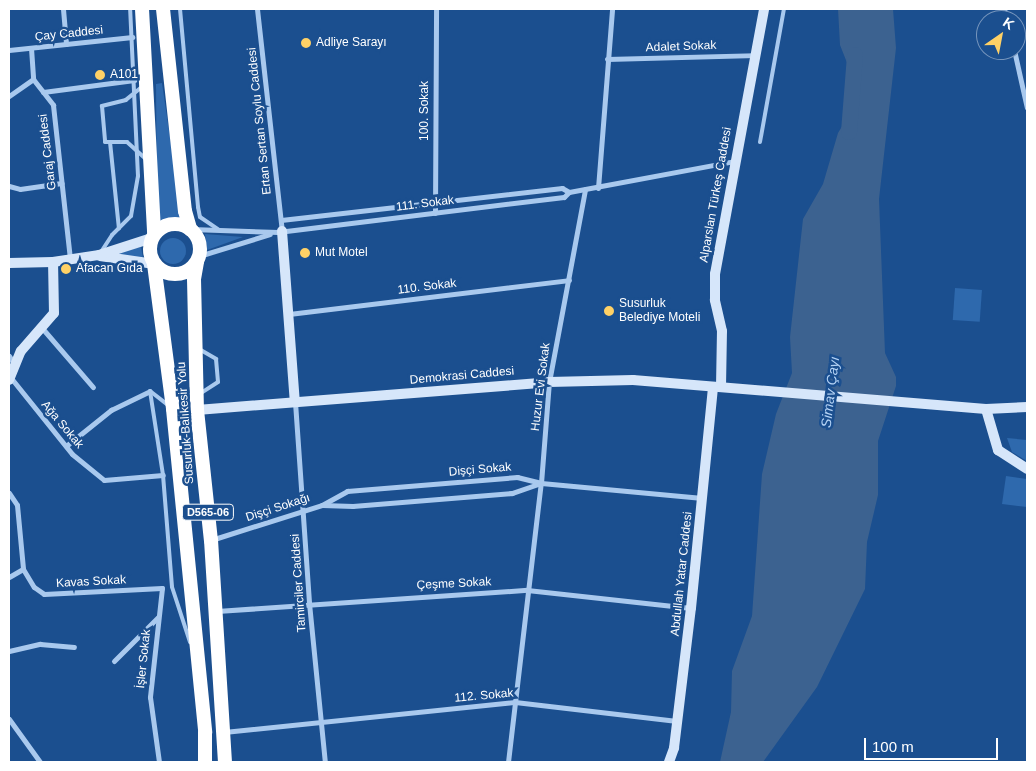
<!DOCTYPE html>
<meta charset="utf-8">
<style>
body{margin:0}
#map{position:relative;width:1036px;height:771px;overflow:hidden;background:#1b4f8f;font-family:Arial,sans-serif}
div>[style]{position:absolute}
.green>*{inset:0;background:#2e69ad;transform-origin:0 0}
.round{border-radius:50%}
.water>*{inset:0;background:#3c6290}
.river>*{height:16px;margin:-8px;padding:0 8px;transform-origin:8px;border-radius:8px;background:#3c6290}
.lane>*{height:4px;margin:-2px;padding:0 2px;transform-origin:2px;border-radius:2px;background:#a9c9ee}
.street>*{height:5px;margin:-2.5px;padding:0 2.5px;transform-origin:2.5px;border-radius:2.5px;background:#a9c9ee}
.secondary>*{height:10px;margin:-5px;padding:0 5px;transform-origin:5px;border-radius:5px;background:#d6e6fa}
.highway>*{height:14px;margin:-7px;padding:0 7px;transform-origin:7px;border-radius:7px;background:#fff}
.highway>.ring{margin:-7px;padding:0;box-sizing:content-box;background:none;border:14px solid #fff;border-radius:50%}
.dots>*{width:14px;height:14px;translate:-50% -50%;box-sizing:border-box;border:2px solid #1b4f8f;border-radius:50%}
span{translate:-50% -50%;white-space:nowrap;text-align:center;line-height:1.15;-webkit-text-stroke:5px #1b4f8f;paint-order:stroke}
.shield-label span{padding:1px 4px;background:#1b4f8f;border:1px solid;border-radius:4px;-webkit-text-stroke-width:0}
.shield-label{font-size:11px;color:#fff;font-weight:700}
.street-label{font-size:12px;color:#fff}
.poi-label{font-size:12px;color:#fff}
.left{translate:0 -50%;text-align:left}
.water-label{font-size:14px;color:#b5d3f5;font-style:italic}
.frame{position:absolute;inset:0;border:10px solid #fff;pointer-events:none}
.north{position:absolute;left:976px;top:10px;width:50px;height:50px;box-sizing:border-box;background:#1b4f8f;border:1px solid #7695bc;border-radius:50%;rotate:33deg;font-size:14px;font-weight:700;line-height:20px;text-align:center;color:#fff}
.north::after{content:'';display:block;margin:auto;width:18px;height:22px;background:#ffd166;clip-path:polygon(50% 0,100% 100%,50% 72%,0 100%)}
.scale{position:absolute;left:864px;top:738px;width:134px;height:22px;box-sizing:border-box;border:2px solid #fff;border-top:0;padding-left:6px;font-size:15px;line-height:18px;white-space:nowrap;color:#fff;-webkit-text-stroke:4px #1b4f8f;paint-order:stroke}
</style>
<div id="map">
<div class="green">
<div style="clip-path:polygon(162px 83px,182px 219px,157px 222px,156px 84px)"></div>
<div style="clip-path:polygon(205px 234px,243px 237px,207px 250px)"></div>
<div class="round" style="left:160px;top:238px;width:26px;height:26px"></div>
<div style="clip-path:polygon(141px 247px,143px 258px,113px 256px,112px 252px)"></div>
<div style="left:955px;top:288px;width:27px;height:32px;rotate:4deg"></div>
<div style="clip-path:polygon(1007px 438px,1027px 440px,1027px 461px,1012px 452px)"></div>
<div style="clip-path:polygon(1006px 476px,1027px 479px,1027px 507px,1002px 504px)"></div>
</div>
<div class="water">
<div style="clip-path:polygon(838px 9px,893px 9px,896px 48px,879px 199px,885px 353px,896px 377px,896px 386px,878px 441px,878px 495px,867px 542px,865px 589px,817px 687px,763px 762px,720px 762px,731px 712px,732px 671px,752px 616px,762px 474px,776px 414px,792px 373px,790px 337px,803px 219px,823px 184px,838px 133px,855px 105px,857px 88px,840px 45px)"></div>
</div>
<div class="river">
<div style="left:849px;top:132px;width:77px;rotate:-85.5deg"></div>
</div>
<div class="lane">
<div style="left:180px;top:9px;width:199px;rotate:84.8deg"></div>
<div style="left:198px;top:207px;width:10px;rotate:79deg"></div>
<div style="left:200px;top:217px;width:22px;rotate:34deg"></div>
<div style="left:143px;top:86px;width:22px;rotate:141deg"></div>
<div style="left:126px;top:100px;width:25px;rotate:166deg"></div>
<div style="left:102px;top:106px;width:36px;rotate:85deg"></div>
<div style="left:105px;top:142px;width:22px"></div>
<div style="left:127px;top:142px;width:25px;rotate:42deg"></div>
<div style="left:110px;top:142px;width:87px;rotate:84.1deg"></div>
<div style="left:760px;top:142px;width:135px;rotate:-79.8deg"></div>
<div style="left:101px;top:252px;width:20px;rotate:-57deg"></div>
<div style="left:112px;top:235px;width:27px;rotate:-45deg"></div>
<div style="left:131px;top:216px;width:41px;rotate:-80.1deg"></div>
<div style="left:138px;top:176px;width:167px;rotate:-92.7deg"></div>
<div style="left:199px;top:349px;width:20px;rotate:30deg"></div>
<div style="left:216px;top:359px;width:23px;rotate:85deg"></div>
<div style="left:218px;top:382px;width:20px;rotate:147deg"></div>
<div style="left:150px;top:391px;width:85px;rotate:81.2deg"></div>
<div style="left:163px;top:475px;width:112px;rotate:85.4deg"></div>
<div style="left:172px;top:587px;width:58px;rotate:71.9deg"></div>
<div style="left:150px;top:391px;width:23px;rotate:38deg"></div>
</div>
<div class="street">
<div style="left:63px;top:9px;width:35px;rotate:85deg"></div>
<div style="left:257px;top:9px;width:223px;rotate:83.6deg"></div>
<div style="left:1004px;top:9px;width:11px;rotate:75deg"></div>
<div style="left:31px;top:48px;width:31px;rotate:86deg"></div>
<div style="left:33px;top:79px;width:33px;rotate:52deg"></div>
<div style="left:53px;top:105px;width:156px;rotate:83.7deg"></div>
<div style="left:9px;top:50px;width:124px;rotate:-6deg"></div>
<div style="left:1014px;top:50px;width:59px;rotate:77.4deg"></div>
<div style="left:607px;top:59px;width:148px;rotate:-1.5deg"></div>
<div style="left:43px;top:92px;width:92px;rotate:-7.5deg"></div>
<div style="left:9px;top:96px;width:29px;rotate:-35deg"></div>
<div style="left:9px;top:186px;width:11px;rotate:15deg"></div>
<div style="left:20px;top:189px;width:42px;rotate:-8.1deg"></div>
<div style="left:598px;top:188px;width:180px;rotate:-85.5deg"></div>
<div style="left:435px;top:213px;width:204px;rotate:-89.7deg"></div>
<div style="left:281px;top:220px;width:283px;rotate:-6.5deg"></div>
<div style="left:562px;top:188px;width:8px;rotate:30deg"></div>
<div style="left:569px;top:192px;width:168px;rotate:-10.6deg"></div>
<div style="left:191px;top:229px;width:87px;rotate:2deg"></div>
<div style="left:278px;top:232px;width:288px;rotate:-7deg"></div>
<div style="left:564px;top:197px;width:7px;rotate:-45deg"></div>
<div style="left:199px;top:256px;width:74px;rotate:-17.2deg"></div>
<div style="left:289px;top:314px;width:282px;rotate:-6.9deg"></div>
<div style="left:42px;top:328px;width:78px;rotate:49.2deg"></div>
<div style="left:9px;top:356px;width:11px;rotate:56deg"></div>
<div style="left:11px;top:378px;width:97px;rotate:51.2deg"></div>
<div style="left:72px;top:454px;width:41px;rotate:39.1deg"></div>
<div style="left:104px;top:480px;width:59px;rotate:-4.8deg"></div>
<div style="left:295px;top:402px;width:201px;rotate:86deg"></div>
<div style="left:309px;top:603px;width:160px;rotate:84.3deg"></div>
<div style="left:66px;top:446px;width:58px;rotate:-38.7deg"></div>
<div style="left:111px;top:410px;width:43px;rotate:-26deg"></div>
<div style="left:541px;top:483px;width:162px;rotate:5.3deg"></div>
<div style="left:9px;top:493px;width:14px;rotate:56deg"></div>
<div style="left:17px;top:505px;width:64px;rotate:84.6deg"></div>
<div style="left:23px;top:569px;width:21px;rotate:59deg"></div>
<div style="left:34px;top:587px;width:12px;rotate:35deg"></div>
<div style="left:44px;top:594px;width:118px;rotate:-2.9deg"></div>
<div style="left:162px;top:588px;width:110px;rotate:96.3deg"></div>
<div style="left:150px;top:697px;width:66px;rotate:82.1deg"></div>
<div style="left:211px;top:540px;width:116px;rotate:-17.5deg"></div>
<div style="left:322px;top:505px;width:29px;rotate:-29deg"></div>
<div style="left:347px;top:491px;width:171px;rotate:-4.7deg"></div>
<div style="left:517px;top:477px;width:25px;rotate:14deg"></div>
<div style="left:541px;top:483px;width:31px;rotate:161deg"></div>
<div style="left:512px;top:493px;width:160px;rotate:175.3deg"></div>
<div style="left:353px;top:506px;width:31px;rotate:-178deg"></div>
<div style="left:9px;top:577px;width:16px;rotate:-30deg"></div>
<div style="left:217px;top:611px;width:311px;rotate:-3.9deg"></div>
<div style="left:527px;top:590px;width:165px;rotate:6.3deg"></div>
<div style="left:9px;top:651px;width:32px;rotate:-13deg"></div>
<div style="left:40px;top:644px;width:34px;rotate:5deg"></div>
<div style="left:114px;top:661px;width:62px;rotate:-45deg"></div>
<div style="left:9px;top:719px;width:53px;rotate:54.2deg"></div>
<div style="left:224px;top:732px;width:293px;rotate:-5.9deg"></div>
<div style="left:515px;top:702px;width:163px;rotate:6.7deg"></div>
<div style="left:508px;top:762px;width:281px;rotate:-83.3deg"></div>
<div style="left:541px;top:483px;width:101px;rotate:-85.5deg"></div>
<div style="left:549px;top:382px;width:196px;rotate:-79.4deg"></div>
</div>
<div class="secondary">
<div style="left:282px;top:231px;width:171px;rotate:85.7deg"></div>
<div style="left:100px;top:256px;width:55px;rotate:8.4deg"></div>
<div style="left:9px;top:263px;width:44px;rotate:-1.3deg"></div>
<div style="left:53px;top:262px;width:47px;rotate:-8.7deg"></div>
<div style="left:99px;top:255px;width:56px;rotate:-17.8deg"></div>
<div style="left:9px;top:380px;width:31px;rotate:-68deg"></div>
<div style="left:21px;top:351px;width:50px;rotate:-49deg"></div>
<div style="left:54px;top:313px;width:51px;rotate:-91.1deg"></div>
<div style="left:721px;top:387px;width:56px;rotate:-89deg"></div>
<div style="left:722px;top:331px;width:32px;rotate:-103deg"></div>
<div style="left:715px;top:300px;width:26px;rotate:-90deg"></div>
<div style="left:715px;top:274px;width:269px;rotate:-79.5deg"></div>
<div style="left:986px;top:409px;width:43px;rotate:73.7deg"></div>
<div style="left:998px;top:450px;width:35px;rotate:33deg"></div>
<div style="left:197px;top:410px;width:353px;rotate:-4.5deg"></div>
<div style="left:549px;top:382px;width:84px;rotate:-1.4deg"></div>
<div style="left:633px;top:380px;width:354px;rotate:4.7deg"></div>
<div style="left:986px;top:409px;width:41px;rotate:-2.8deg"></div>
<div style="left:669px;top:762px;width:15px;rotate:-70deg"></div>
<div style="left:674px;top:748px;width:141px;rotate:-83.1deg"></div>
<div style="left:691px;top:608px;width:222px;rotate:-84.3deg"></div>
</div>
<div class="highway">
<div style="left:142px;top:9px;width:225px;rotate:86.9deg"></div>
<div style="left:163px;top:9px;width:203px;rotate:83.8deg"></div>
<div style="left:185px;top:211px;width:19px;rotate:74deg"></div>
<div class="ring" style="left:150px;top:224px;width:36px;height:36px"></div>
<div style="left:197px;top:262px;width:17px;rotate:100deg"></div>
<div style="left:194px;top:279px;width:131px;rotate:88.7deg"></div>
<div style="left:197px;top:410px;width:131px;rotate:83.9deg"></div>
<div style="left:211px;top:540px;width:222px;rotate:86.4deg"></div>
<div style="left:154px;top:264px;width:146px;rotate:82.5deg"></div>
<div style="left:173px;top:409px;width:325px;rotate:84.3deg"></div>
<div style="left:205px;top:732px;width:30px;rotate:90deg"></div>
</div>
<div class="dots">
<div style="left:306px;top:43px;background:#ffd166"></div>
<div style="left:100px;top:75px;background:#ffd166"></div>
<div style="left:305px;top:253px;background:#ffd166"></div>
<div style="left:66px;top:269px;background:#ffd166"></div>
<div style="left:609px;top:311px;background:#ffd166"></div>
</div>
<div class="shield-label">
<span style="left:208px;top:512px">D565-06</span>
</div>
<div class="street-label">
<span style="left:69px;top:34px;rotate:-6deg">Çay Caddesi</span>
<span style="left:681px;top:47px;rotate:-2deg">Adalet Sokak</span>
<span style="left:425px;top:111px;rotate:-90deg">100. Sokak</span>
<span style="left:260px;top:121px;rotate:-96deg">Ertan Sertan Soylu Caddesi</span>
<span style="left:48px;top:152px;rotate:-97deg">Garaj Caddesi</span>
<span style="left:716px;top:195px;rotate:-80deg">Alparslan Türkeş Caddesi</span>
<span style="left:425px;top:204px;rotate:-7deg">111. Sokak</span>
<span style="left:427px;top:287px;rotate:-7deg">110. Sokak</span>
<span style="left:462px;top:376px;rotate:-5deg">Demokrasi Caddesi</span>
<span style="left:541px;top:387px;rotate:-83deg">Huzur Evi Sokak</span>
<span style="left:186px;top:423px;rotate:-94deg">Susurluk-Balıkesir Yolu</span>
<span style="left:62px;top:425px;rotate:50deg">Ağa Sokak</span>
<span style="left:480px;top:470px;rotate:-5deg">Dişçi Sokak</span>
<span style="left:278px;top:508px;rotate:-18deg">Dişçi Sokağı</span>
<span style="left:682px;top:574px;rotate:-84deg">Abdullah Yatar Caddesi</span>
<span style="left:91px;top:582px;rotate:-3deg">Kavas Sokak</span>
<span style="left:299px;top:583px;rotate:-94deg">Tamirciler Caddesi</span>
<span style="left:454px;top:584px;rotate:-3deg">Çeşme Sokak</span>
<span style="left:144px;top:659px;rotate:-84deg">İşler Sokak</span>
<span style="left:484px;top:696px;rotate:-5deg">112. Sokak</span>
</div>
<div class="poi-label">
<span class="left" style="left:316px;top:43px">Adliye Sarayı</span>
<span class="left" style="left:110px;top:75px">A101</span>
<span class="left" style="left:315px;top:253px">Mut Motel</span>
<span class="left" style="left:76px;top:269px">Afacan Gıda</span>
<span class="left" style="left:619px;top:311px">Susurluk<br>Belediye Moteli</span>
</div>
<div class="water-label">
<span style="left:830px;top:392px;rotate:-83deg">Simav Çayı</span>
</div>
<div class="frame"></div>
<div class="north">K</div>
<div class="scale">100 m</div>
</div>
